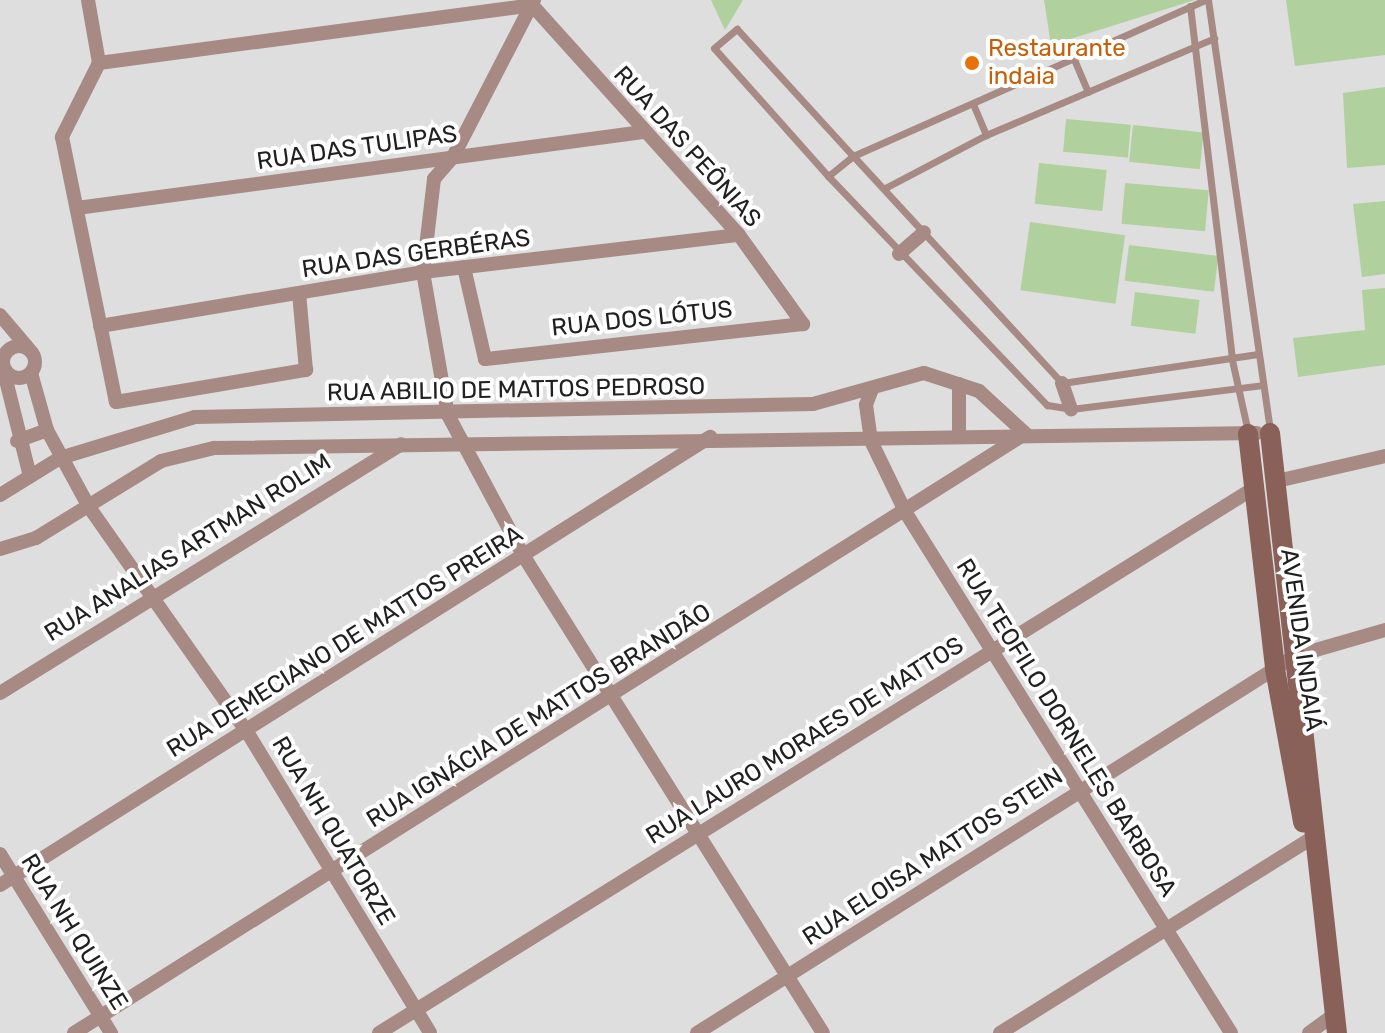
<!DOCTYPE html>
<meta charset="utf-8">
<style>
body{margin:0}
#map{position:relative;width:1385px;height:1033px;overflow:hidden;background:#dededf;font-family:Rubik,sans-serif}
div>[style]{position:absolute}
.green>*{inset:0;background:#b0d09d;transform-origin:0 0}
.lane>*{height:7px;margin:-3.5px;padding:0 3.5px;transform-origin:3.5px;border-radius:3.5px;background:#a68a83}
.street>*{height:14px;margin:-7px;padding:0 7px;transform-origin:7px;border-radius:7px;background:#a68a83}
.street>.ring{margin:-7px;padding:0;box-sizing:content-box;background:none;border:14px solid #a68a83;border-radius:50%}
.secondary>*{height:20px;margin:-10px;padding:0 10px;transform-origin:10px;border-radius:10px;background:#896158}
.dots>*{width:22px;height:22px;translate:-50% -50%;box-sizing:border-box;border:4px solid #fff;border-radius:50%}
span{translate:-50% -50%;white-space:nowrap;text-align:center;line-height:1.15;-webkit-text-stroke:8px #fff;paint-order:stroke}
.food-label{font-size:24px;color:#c56008}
.left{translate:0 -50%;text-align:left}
.street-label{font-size:24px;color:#202021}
</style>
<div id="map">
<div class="green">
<div style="clip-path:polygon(711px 0,743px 0,725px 30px)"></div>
<div style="clip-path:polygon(1044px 0,1195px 0,1051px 45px)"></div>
<div style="clip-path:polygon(1286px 0,1385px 0,1385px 55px,1295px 66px)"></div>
<div style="clip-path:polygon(1385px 87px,1385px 165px,1347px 168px,1343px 93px)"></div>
<div style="left:1066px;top:119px;width:65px;height:33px;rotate:5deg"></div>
<div style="left:1133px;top:125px;width:71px;height:37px;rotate:6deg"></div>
<div style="left:1039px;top:163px;width:68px;height:41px;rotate:6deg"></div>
<div style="left:1125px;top:183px;width:84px;height:41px;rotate:5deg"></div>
<div style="clip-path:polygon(1385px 201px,1385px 274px,1362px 277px,1353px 204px)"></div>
<div style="left:1030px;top:222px;width:96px;height:69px;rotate:8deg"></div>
<div style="left:1129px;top:245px;width:90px;height:36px;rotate:7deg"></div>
<div style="clip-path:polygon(1385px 288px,1385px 365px,1298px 377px,1293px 338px,1365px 330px,1362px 290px)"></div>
<div style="left:1135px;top:292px;width:65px;height:34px;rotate:7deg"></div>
</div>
<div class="lane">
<div style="left:1208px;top:0;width:435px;rotate:81.8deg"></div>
<div style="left:1190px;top:6px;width:356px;rotate:83.2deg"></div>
<div style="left:1232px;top:360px;width:74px;rotate:77.5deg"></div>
<div style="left:1073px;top:57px;width:38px;rotate:67deg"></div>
<div style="left:973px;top:104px;width:34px;rotate:67deg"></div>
<div style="left:828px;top:176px;width:171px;rotate:-131.7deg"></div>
<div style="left:714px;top:48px;width:30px;rotate:-40deg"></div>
<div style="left:737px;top:29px;width:172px;rotate:47.6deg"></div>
<div style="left:853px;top:156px;width:385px;rotate:-23.9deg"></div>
<div style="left:885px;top:188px;width:114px;rotate:-27.7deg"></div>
<div style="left:986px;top:135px;width:248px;rotate:-23deg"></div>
<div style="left:1258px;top:354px;width:198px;rotate:171.6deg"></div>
<div style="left:1062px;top:383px;width:309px;rotate:-132.6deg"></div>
<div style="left:853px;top:156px;width:32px;rotate:141deg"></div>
<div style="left:828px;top:176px;width:317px;rotate:46.3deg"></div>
<div style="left:1047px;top:405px;width:24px;rotate:9deg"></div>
<div style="left:1071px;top:409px;width:193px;rotate:-7.1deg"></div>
</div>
<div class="street">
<div style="left:88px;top:0;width:64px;rotate:80.1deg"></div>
<div style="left:534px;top:0;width:177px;rotate:117.3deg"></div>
<div style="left:453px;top:157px;width:29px;rotate:131deg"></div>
<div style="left:434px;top:179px;width:94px;rotate:96.7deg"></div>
<div style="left:423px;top:272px;width:145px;rotate:80.1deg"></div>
<div style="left:448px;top:415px;width:159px;rotate:61.8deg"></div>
<div style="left:523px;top:555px;width:564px;rotate:57.89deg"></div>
<div style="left:99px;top:63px;width:437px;rotate:-7.6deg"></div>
<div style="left:532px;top:5px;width:309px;rotate:48deg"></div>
<div style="left:739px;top:235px;width:110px;rotate:54.3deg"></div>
<div style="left:803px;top:324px;width:320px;rotate:173.7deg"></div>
<div style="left:485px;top:359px;width:94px;rotate:-102.9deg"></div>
<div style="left:99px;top:63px;width:83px;rotate:116.6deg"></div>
<div style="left:62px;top:137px;width:270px;rotate:78.5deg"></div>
<div style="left:116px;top:402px;width:193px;rotate:-9.6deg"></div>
<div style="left:306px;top:370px;width:77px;rotate:-95.2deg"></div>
<div style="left:77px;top:208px;width:571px;rotate:-7.65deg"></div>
<div style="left:899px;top:254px;width:33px;rotate:-41deg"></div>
<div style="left:0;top:315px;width:43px;rotate:49.7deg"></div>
<div style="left:100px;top:326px;width:327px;rotate:-9.5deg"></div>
<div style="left:423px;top:272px;width:318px;rotate:-6.7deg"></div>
<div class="ring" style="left:3px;top:346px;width:18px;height:18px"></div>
<div style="left:0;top:356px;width:120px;rotate:76deg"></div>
<div style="left:31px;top:373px;width:59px;rotate:74.3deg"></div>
<div style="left:47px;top:430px;width:88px;rotate:61.4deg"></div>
<div style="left:89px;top:507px;width:273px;rotate:54.9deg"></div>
<div style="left:246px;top:730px;width:354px;rotate:58.7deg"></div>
<div style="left:1062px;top:383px;width:28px;rotate:71deg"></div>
<div style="left:959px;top:384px;width:50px;rotate:90deg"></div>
<div style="left:872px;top:389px;width:17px;rotate:111deg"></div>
<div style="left:866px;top:405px;width:36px;rotate:82deg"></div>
<div style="left:871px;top:441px;width:80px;rotate:64.1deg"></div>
<div style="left:906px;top:513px;width:613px;rotate:57.99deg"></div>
<div style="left:17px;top:441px;width:32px;rotate:-20deg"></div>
<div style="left:1277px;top:481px;width:111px;rotate:-13deg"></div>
<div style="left:0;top:495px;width:70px;rotate:-31.7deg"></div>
<div style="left:60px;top:458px;width:141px;rotate:-16.9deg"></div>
<div style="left:195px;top:417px;width:618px;rotate:-1.21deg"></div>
<div style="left:813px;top:404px;width:115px;rotate:-15.6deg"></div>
<div style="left:924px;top:373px;width:58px;rotate:18.1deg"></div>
<div style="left:979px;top:391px;width:64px;rotate:42.5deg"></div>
<div style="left:0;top:549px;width:38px;rotate:-17deg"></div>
<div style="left:36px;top:538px;width:147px;rotate:-31.6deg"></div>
<div style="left:161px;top:461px;width:55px;rotate:-13.8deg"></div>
<div style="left:214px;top:448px;width:1043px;rotate:-0.82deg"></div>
<div style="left:0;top:693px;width:472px;rotate:-31.8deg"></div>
<div style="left:0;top:854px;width:211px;rotate:58.2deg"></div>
<div style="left:0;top:885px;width:840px;rotate:-32.25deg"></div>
<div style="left:74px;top:1033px;width:1124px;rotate:-32.21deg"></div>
<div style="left:379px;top:1033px;width:1033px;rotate:-31.91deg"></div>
<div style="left:697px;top:1033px;width:707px;rotate:-32.23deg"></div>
<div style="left:1295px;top:656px;width:94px;rotate:-16.1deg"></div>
<div style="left:1000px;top:1033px;width:374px;rotate:-32deg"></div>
<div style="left:1309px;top:1033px;width:31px;rotate:-36deg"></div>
</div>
<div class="secondary">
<div style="left:1270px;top:433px;width:604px;rotate:83.63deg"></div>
<div style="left:1248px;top:434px;width:237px;rotate:83.4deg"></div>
<div style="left:1275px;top:669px;width:156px;rotate:79.6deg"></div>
</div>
<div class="dots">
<div style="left:972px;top:63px;background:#e8710a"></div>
</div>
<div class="food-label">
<span class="left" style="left:988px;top:63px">Restaurante<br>indaia</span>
</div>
<div class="street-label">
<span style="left:687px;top:147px;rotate:48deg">RUA DAS PEÔNIAS</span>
<span style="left:357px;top:148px;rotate:-8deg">RUA DAS TULIPAS</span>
<span style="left:416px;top:254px;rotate:-8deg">RUA DAS GERBÉRAS</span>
<span style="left:642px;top:319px;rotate:-6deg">RUA DOS LÓTUS</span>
<span style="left:516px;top:390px;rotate:-1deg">RUA ABILIO DE MATTOS PEDROSO</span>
<span style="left:188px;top:548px;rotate:-32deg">RUA ANALIAS ARTMAN ROLIM</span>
<span style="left:1301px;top:640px;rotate:82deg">AVENIDA INDAIÁ</span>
<span style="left:345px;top:642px;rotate:-32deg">RUA DEMECIANO DE MATTOS PREIRA</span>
<span style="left:539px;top:716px;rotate:-32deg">RUA IGNÁCIA DE MATTOS BRANDÃO</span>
<span style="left:1066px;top:728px;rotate:58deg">RUA TEOFILO DORNELES BARBOSA</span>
<span style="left:805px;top:741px;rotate:-32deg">RUA LAURO MORAES DE MATTOS</span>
<span style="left:333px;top:831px;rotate:59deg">RUA NH QUATORZE</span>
<span style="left:933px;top:857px;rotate:-33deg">RUA ELOISA MATTOS STEIN</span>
<span style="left:74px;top:932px;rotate:58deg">RUA NH QUINZE</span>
</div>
</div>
